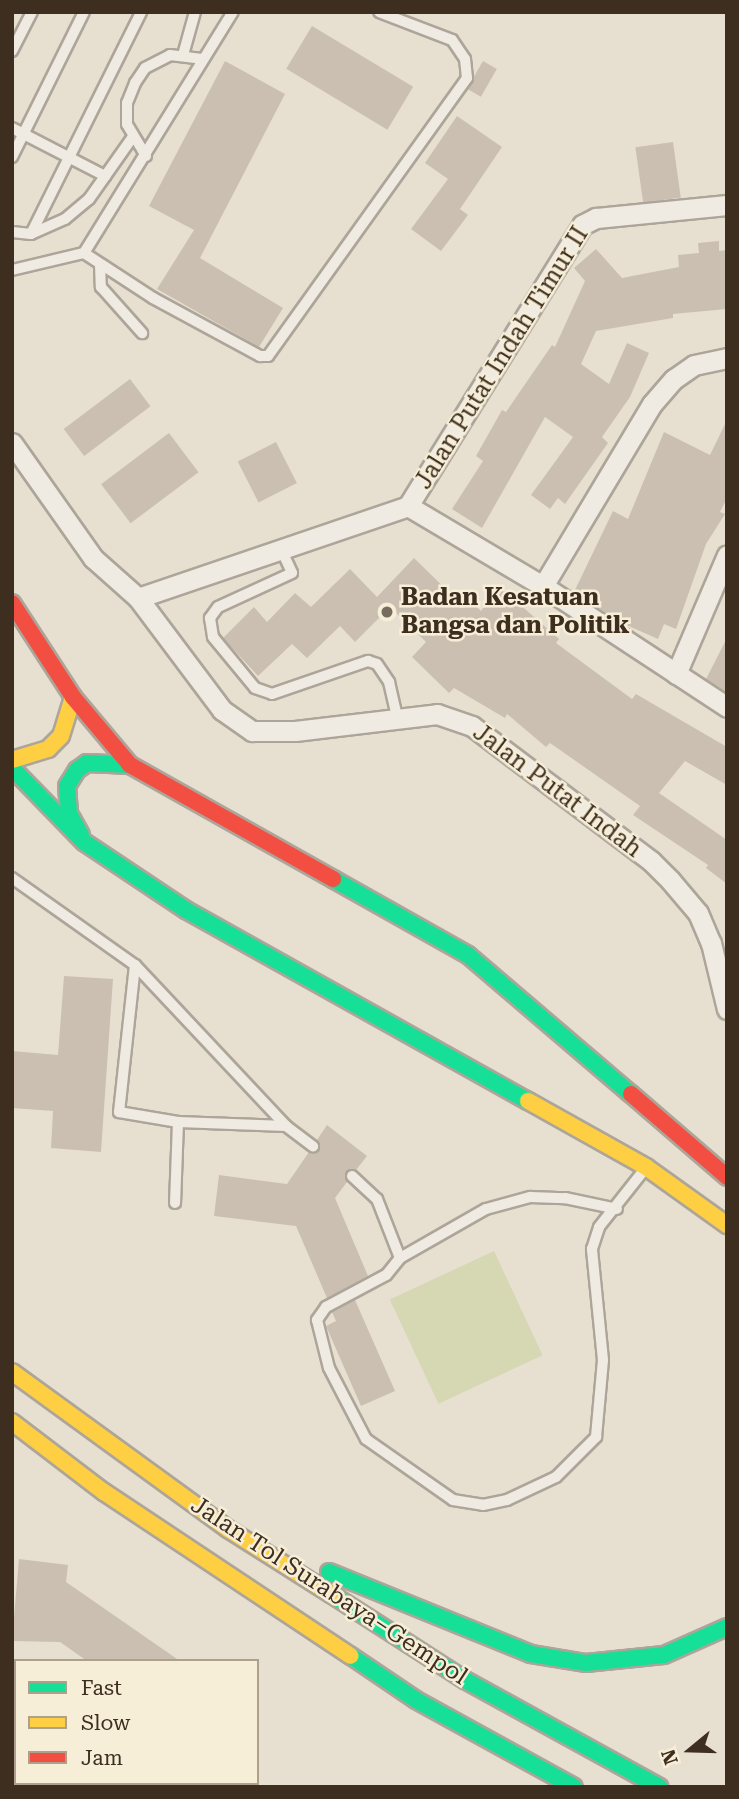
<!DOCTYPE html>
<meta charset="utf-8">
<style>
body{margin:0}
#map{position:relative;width:739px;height:1799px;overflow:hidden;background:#e7e0d1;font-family:"Roboto Serif",serif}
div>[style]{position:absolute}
.green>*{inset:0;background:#d6d7b3;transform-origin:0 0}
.building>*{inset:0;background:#cbbfb2;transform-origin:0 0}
.roads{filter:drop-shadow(2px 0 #ada599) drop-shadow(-2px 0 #ada599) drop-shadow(0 2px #ada599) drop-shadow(0 -2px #ada599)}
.lane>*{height:10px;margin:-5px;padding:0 5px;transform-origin:5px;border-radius:5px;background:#efebe3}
.street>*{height:19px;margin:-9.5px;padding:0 9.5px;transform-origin:9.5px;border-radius:9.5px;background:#efebe3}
.fast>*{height:16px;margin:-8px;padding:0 8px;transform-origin:8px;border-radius:8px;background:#16e098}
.slow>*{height:16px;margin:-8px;padding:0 8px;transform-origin:8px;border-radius:8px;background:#ffcf43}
.jam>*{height:16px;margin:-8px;padding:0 8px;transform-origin:8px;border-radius:8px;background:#f24e42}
.dots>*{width:19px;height:19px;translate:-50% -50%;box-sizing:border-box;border:4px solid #f7eed8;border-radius:50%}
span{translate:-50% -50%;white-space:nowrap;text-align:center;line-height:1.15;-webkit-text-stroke:5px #f7eed8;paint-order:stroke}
.street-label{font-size:24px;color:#3d2e20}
.poi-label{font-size:24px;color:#3d2e20;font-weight:700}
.left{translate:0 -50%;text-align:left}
.frame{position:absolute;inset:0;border:14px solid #3d2e20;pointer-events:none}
.legend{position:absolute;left:14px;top:1659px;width:245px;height:126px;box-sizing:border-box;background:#f7eed8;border:2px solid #ada18e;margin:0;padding:9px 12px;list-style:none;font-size:21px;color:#3d2e20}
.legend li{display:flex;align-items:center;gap:14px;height:35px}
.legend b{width:35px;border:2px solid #ada18e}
.north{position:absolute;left:655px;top:1715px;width:70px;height:70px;-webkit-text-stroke:5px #f7eed8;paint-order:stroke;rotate:251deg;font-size:19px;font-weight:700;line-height:28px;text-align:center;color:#3d2e20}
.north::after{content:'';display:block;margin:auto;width:24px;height:32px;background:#3d2e20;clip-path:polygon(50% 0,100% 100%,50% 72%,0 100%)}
</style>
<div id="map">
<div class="green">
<div style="left:494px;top:1251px;width:115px;height:115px;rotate:65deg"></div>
</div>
<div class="building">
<div style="left:312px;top:26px;width:118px;height:50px;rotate:31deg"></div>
<div style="clip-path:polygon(225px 61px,285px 94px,200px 258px,283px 308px,259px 347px,157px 289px,194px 230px,149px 206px)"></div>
<div style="left:483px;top:61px;width:16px;height:32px;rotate:30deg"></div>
<div style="clip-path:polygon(457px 116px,502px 147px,460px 209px,468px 215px,441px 251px,411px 229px,448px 179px,425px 163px)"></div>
<div style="left:673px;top:142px;width:56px;height:38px;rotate:82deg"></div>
<div style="clip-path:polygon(719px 241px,719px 251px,727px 250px,727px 309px,673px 314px,673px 318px,596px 331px,581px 364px,609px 384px,627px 343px,649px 353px,630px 397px,602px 437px,608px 443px,565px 504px,558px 498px,550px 509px,531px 495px,573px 437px,545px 417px,482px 528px,452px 509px,483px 461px,476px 456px,502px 410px,506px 412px,552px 345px,555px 347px,585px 281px,574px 268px,596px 249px,622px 278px,679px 267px,678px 255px,699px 253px,698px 243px)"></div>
<div style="left:130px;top:379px;width:34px;height:83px;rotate:53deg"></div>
<div style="clip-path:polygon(727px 420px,727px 498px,720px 512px,725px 514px,706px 544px,676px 629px,664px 624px,658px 639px,622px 623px,574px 592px,613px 511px,628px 519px,664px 432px,710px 455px)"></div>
<div style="left:169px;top:433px;width:49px;height:85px;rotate:53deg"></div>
<div style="left:276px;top:442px;width:46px;height:43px;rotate:63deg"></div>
<div style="clip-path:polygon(414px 558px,462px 605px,468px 598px,481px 611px,499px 586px,559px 639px,556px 643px,632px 699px,636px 694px,727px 747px,727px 785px,685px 761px,659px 793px,727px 840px,727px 884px,706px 868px,708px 865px,633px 815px,640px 806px,550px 743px,546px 747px,507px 714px,505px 718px,454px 688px,449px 693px,412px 657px,426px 642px,390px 607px,355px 642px,340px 626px,307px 658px,292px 644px,258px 676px,223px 638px,254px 607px,267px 622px,295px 593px,311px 607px,350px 569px,377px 597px)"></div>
<div style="clip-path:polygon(727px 638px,727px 692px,706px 679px)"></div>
<div style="clip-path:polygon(64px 976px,113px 979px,101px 1152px,51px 1148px,53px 1111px,12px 1108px,12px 1051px,58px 1055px)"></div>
<div style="clip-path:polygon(327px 1125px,367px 1156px,356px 1170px,346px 1172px,347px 1182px,335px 1198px,368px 1276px,327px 1298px,296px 1226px,214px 1216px,219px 1175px,287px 1184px,309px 1152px,319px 1150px,317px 1140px)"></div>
<div style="clip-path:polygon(355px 1300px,395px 1391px,361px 1406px,326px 1326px,336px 1321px,332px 1312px)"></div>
<div style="clip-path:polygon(19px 1559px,68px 1565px,66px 1582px,180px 1661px,87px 1661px,60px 1642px,12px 1641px)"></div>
</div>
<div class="roads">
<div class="lane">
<div style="left:12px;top:51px;width:44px;rotate:-62.9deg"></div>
<div style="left:183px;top:55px;width:45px;rotate:-74.4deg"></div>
<div style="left:12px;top:128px;width:105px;rotate:27.3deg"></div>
<div style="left:146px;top:156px;width:37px;rotate:-121deg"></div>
<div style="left:127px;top:124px;width:21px;rotate:-90deg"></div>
<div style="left:127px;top:103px;width:22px;rotate:-68deg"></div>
<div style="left:135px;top:83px;width:18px;rotate:-56deg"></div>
<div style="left:145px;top:68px;width:28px;rotate:-27deg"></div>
<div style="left:170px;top:55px;width:32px;rotate:7deg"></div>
<div style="left:12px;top:157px;width:162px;rotate:-63.6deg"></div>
<div style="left:12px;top:232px;width:19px;rotate:6deg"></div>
<div style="left:31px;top:234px;width:37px;rotate:-24deg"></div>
<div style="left:65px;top:219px;width:31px;rotate:-40deg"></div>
<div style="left:89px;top:199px;width:75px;rotate:-54.8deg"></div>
<div style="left:31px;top:234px;width:248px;rotate:-63.6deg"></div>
<div style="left:84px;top:253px;width:283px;rotate:-58.3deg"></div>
<div style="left:100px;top:264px;width:23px;rotate:88deg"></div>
<div style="left:101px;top:287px;width:62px;rotate:48.3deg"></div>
<div style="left:12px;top:270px;width:74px;rotate:-13.3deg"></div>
<div style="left:84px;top:253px;width:82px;rotate:33.1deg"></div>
<div style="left:153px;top:298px;width:122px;rotate:28.5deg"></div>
<div style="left:260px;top:356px;width:8px"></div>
<div style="left:268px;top:356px;width:342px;rotate:-54.4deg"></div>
<div style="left:467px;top:78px;width:19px;rotate:-96deg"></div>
<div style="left:465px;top:59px;width:23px;rotate:-124deg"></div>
<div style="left:452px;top:40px;width:78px;rotate:-159deg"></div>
<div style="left:281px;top:549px;width:26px;rotate:65deg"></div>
<div style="left:292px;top:573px;width:81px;rotate:155.3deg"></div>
<div style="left:218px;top:607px;width:14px;rotate:126deg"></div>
<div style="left:210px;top:618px;width:19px;rotate:81deg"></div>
<div style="left:213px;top:637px;width:66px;rotate:50.5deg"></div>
<div style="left:255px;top:688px;width:18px;rotate:19deg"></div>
<div style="left:272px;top:694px;width:102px;rotate:-19deg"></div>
<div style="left:368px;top:661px;width:9px;rotate:18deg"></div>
<div style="left:377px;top:664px;width:22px;rotate:56deg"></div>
<div style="left:389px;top:682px;width:37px;rotate:77deg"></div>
<div style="left:12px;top:878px;width:151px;rotate:35.3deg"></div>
<div style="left:135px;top:965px;width:221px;rotate:46.8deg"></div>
<div style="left:286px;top:1126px;width:108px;rotate:-177.9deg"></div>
<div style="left:178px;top:1122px;width:81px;rotate:92.1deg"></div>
<div style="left:135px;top:965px;width:148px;rotate:96.2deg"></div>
<div style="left:119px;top:1112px;width:60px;rotate:9.6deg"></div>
<div style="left:286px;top:1126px;width:34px;rotate:37deg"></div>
<div style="left:352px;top:1176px;width:34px;rotate:43deg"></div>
<div style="left:377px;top:1199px;width:63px;rotate:68.7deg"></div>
<div style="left:400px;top:1258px;width:22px;rotate:129deg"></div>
<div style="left:386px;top:1275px;width:68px;rotate:151.9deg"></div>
<div style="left:326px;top:1307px;width:16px;rotate:125deg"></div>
<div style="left:317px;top:1320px;width:49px;rotate:76deg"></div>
<div style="left:329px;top:1368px;width:80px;rotate:62.5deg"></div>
<div style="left:366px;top:1439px;width:106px;rotate:35deg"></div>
<div style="left:453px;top:1500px;width:30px;rotate:9deg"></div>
<div style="left:483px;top:1505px;width:25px;rotate:-12deg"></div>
<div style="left:507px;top:1500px;width:54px;rotate:-25.1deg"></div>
<div style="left:556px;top:1477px;width:57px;rotate:-45deg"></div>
<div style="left:596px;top:1437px;width:77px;rotate:-84.8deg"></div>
<div style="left:603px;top:1360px;width:112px;rotate:-95.7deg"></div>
<div style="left:592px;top:1249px;width:23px;rotate:-72deg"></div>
<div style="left:599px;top:1227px;width:68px;rotate:-51.6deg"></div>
<div style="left:400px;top:1258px;width:99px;rotate:-29.7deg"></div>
<div style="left:486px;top:1209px;width:46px;rotate:-15.3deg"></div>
<div style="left:530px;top:1197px;width:35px;rotate:2deg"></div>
<div style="left:565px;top:1198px;width:53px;rotate:11.9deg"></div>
</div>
<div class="street">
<div style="left:12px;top:443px;width:141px;rotate:54.8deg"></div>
<div style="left:93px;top:558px;width:60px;rotate:41.6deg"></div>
<div style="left:138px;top:598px;width:140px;rotate:53.1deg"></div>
<div style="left:222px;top:710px;width:37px;rotate:35deg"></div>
<div style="left:252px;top:731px;width:43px"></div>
<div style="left:295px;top:731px;width:143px;rotate:-6.8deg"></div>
<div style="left:437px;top:714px;width:37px;rotate:19deg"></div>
<div style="left:472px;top:726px;width:224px;rotate:37deg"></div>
<div style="left:651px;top:861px;width:27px;rotate:45deg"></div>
<div style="left:670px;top:880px;width:43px;rotate:49.7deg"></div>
<div style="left:698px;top:913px;width:33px;rotate:67deg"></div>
<div style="left:711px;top:943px;width:68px;rotate:76.4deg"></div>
<div style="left:408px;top:506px;width:331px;rotate:-58.2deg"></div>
<div style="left:582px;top:225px;width:16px;rotate:-27deg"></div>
<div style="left:596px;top:218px;width:132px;rotate:-5.7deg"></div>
<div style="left:543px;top:586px;width:212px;rotate:-59.1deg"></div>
<div style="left:652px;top:404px;width:33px;rotate:-49deg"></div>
<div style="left:674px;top:379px;width:24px;rotate:-35deg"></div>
<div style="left:694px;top:365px;width:34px;rotate:-12deg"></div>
<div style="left:138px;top:598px;width:285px;rotate:-18.8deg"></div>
<div style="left:408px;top:506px;width:157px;rotate:30.7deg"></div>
<div style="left:543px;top:586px;width:220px;rotate:33.3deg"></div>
<div style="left:676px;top:674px;width:129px;rotate:-66.8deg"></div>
</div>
<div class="fast">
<div style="left:12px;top:768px;width:103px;rotate:45.8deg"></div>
<div style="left:84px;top:842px;width:123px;rotate:33.7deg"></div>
<div style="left:186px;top:910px;width:392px;rotate:29.2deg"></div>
<div style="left:81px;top:835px;width:25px;rotate:-119deg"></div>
<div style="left:69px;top:813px;width:27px;rotate:-94deg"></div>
<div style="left:67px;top:786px;width:19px;rotate:-58deg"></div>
<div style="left:77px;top:770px;width:12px;rotate:-35deg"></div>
<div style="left:87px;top:763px;width:43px;rotate:2.7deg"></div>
<div style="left:333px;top:879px;width:155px;rotate:29.4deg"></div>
<div style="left:468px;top:955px;width:214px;rotate:40.5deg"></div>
<div style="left:329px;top:1572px;width:218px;rotate:22.1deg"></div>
<div style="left:531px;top:1654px;width:56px;rotate:9.3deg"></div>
<div style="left:586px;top:1663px;width:78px;rotate:-5.9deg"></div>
<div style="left:664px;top:1655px;width:69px;rotate:-24deg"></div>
<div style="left:331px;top:1594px;width:159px;rotate:32.7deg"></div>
<div style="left:465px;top:1680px;width:222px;rotate:28.8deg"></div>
<div style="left:351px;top:1656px;width:78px;rotate:34.1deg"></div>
<div style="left:416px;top:1700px;width:180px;rotate:28.8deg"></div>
<div style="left:12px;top:1695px;width:4px;rotate:14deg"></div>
</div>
<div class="slow">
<div style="left:12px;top:760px;width:38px;rotate:-17deg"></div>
<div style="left:48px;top:749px;width:18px;rotate:-45deg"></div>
<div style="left:61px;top:736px;width:41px;rotate:-72.9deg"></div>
<div style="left:528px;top:1101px;width:135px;rotate:29.2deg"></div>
<div style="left:646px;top:1167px;width:100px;rotate:35.6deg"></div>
<div style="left:12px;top:1372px;width:267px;rotate:36deg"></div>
<div style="left:228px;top:1529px;width:122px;rotate:32.3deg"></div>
<div style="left:12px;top:1422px;width:116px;rotate:37.3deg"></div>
<div style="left:104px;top:1492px;width:296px;rotate:33.6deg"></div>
<div style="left:184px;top:1783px;width:5px;rotate:53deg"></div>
</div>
<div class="jam">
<div style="left:12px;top:603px;width:112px;rotate:57deg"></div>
<div style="left:73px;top:697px;width:89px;rotate:50deg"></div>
<div style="left:130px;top:765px;width:233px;rotate:29.3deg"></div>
<div style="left:631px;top:1094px;width:127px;rotate:40.8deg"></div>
</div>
</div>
<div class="dots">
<div style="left:387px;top:612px;background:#786c5e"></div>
</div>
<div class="street-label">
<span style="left:502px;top:358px;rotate:-58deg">Jalan Putat Indah Timur II</span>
<span style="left:557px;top:791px;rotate:37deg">Jalan Putat Indah</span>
<span style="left:329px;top:1591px;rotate:33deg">Jalan Tol Surabaya–Gempol</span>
</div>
<div class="poi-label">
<span class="left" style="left:401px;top:612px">Badan Kesatuan<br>Bangsa dan Politik</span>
</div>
<div class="frame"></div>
<ul class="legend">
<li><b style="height:9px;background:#16e098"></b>Fast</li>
<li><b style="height:9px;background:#ffcf43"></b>Slow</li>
<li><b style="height:9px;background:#f24e42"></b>Jam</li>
</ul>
<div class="north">N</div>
</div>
